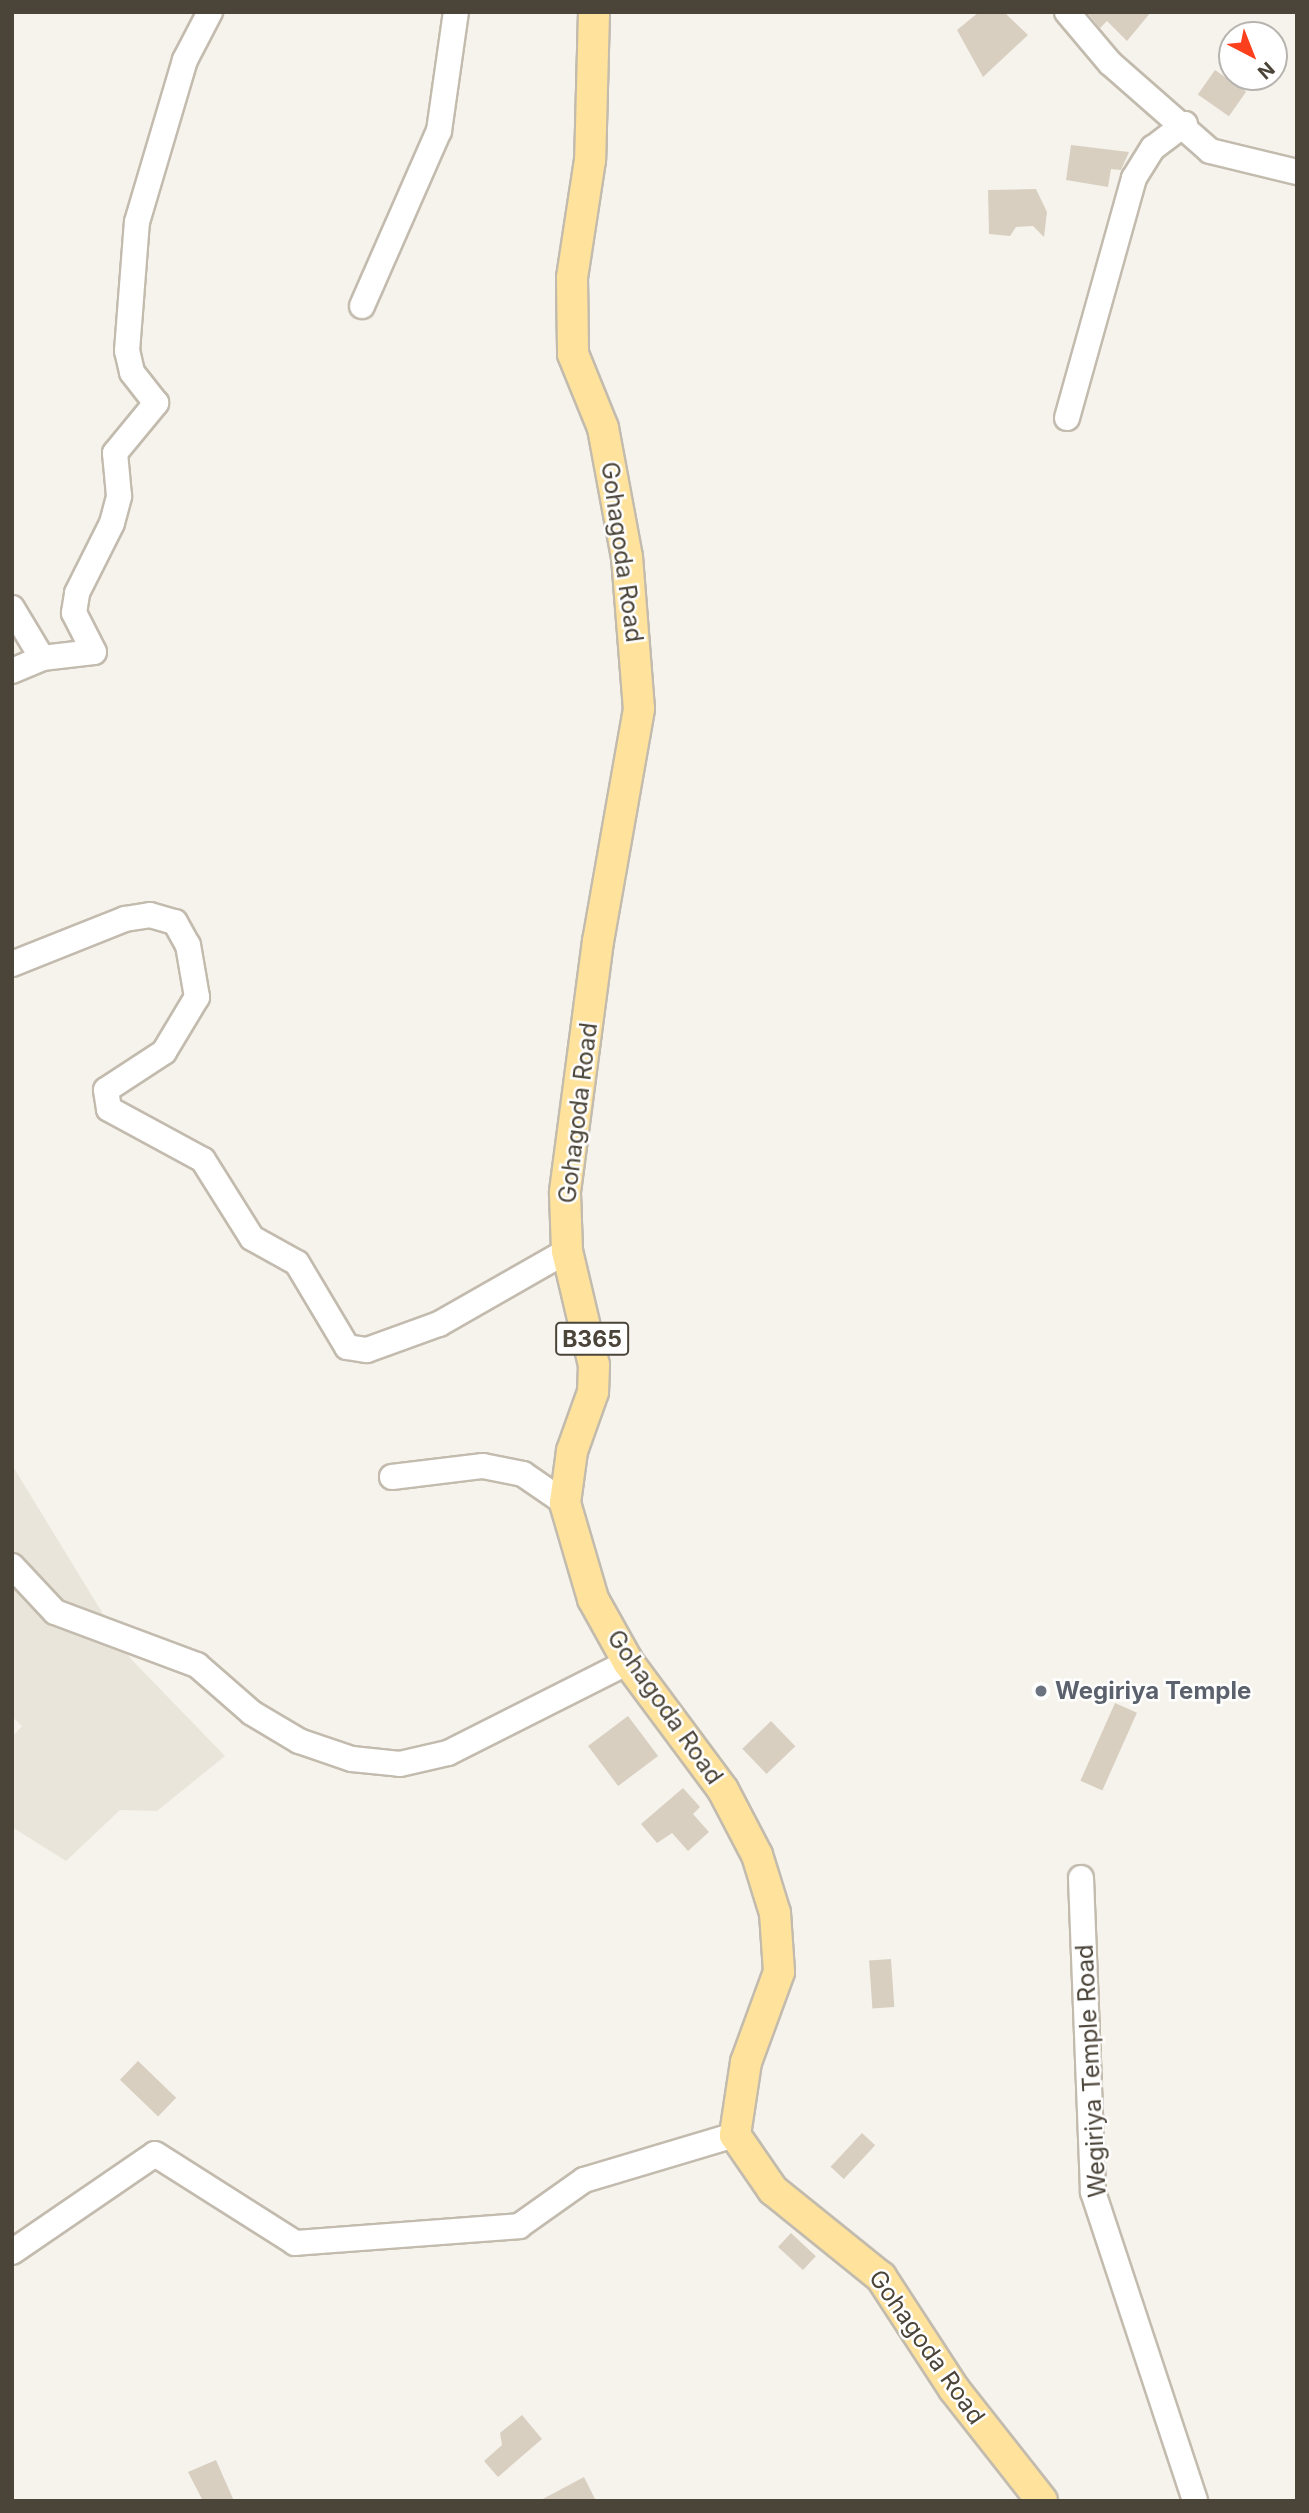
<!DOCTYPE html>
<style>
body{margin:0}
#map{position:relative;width:1309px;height:2513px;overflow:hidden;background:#f6f3ec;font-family:Inter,sans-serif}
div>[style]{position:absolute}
.residential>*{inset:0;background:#eae5da}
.building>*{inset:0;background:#d8cfc1;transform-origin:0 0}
.roads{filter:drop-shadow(2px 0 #c2bbae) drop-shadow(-2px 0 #c2bbae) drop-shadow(0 2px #c2bbae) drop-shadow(0 -2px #c2bbae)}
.minor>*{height:24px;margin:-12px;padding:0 12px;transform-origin:12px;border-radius:12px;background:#fff}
.major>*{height:30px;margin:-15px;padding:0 15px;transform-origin:15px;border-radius:15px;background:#ffe39c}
.dots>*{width:19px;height:19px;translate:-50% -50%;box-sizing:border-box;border:4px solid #fff;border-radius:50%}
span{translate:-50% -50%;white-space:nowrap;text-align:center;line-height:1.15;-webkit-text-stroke:5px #fff;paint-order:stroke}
.shield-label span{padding:2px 5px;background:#fff;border:2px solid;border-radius:5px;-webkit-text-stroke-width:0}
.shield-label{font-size:23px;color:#4b4439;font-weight:700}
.street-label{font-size:24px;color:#4b4439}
.worship-label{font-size:24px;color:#5b616d;font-weight:700}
.left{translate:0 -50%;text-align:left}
.frame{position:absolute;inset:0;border:14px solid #4b4439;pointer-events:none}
.north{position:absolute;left:1218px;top:21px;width:70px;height:70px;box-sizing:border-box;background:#fff;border:2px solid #b7b4b0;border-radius:50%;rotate:138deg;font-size:19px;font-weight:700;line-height:28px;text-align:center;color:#4b4439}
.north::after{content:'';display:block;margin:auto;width:24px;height:32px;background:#fc3f1d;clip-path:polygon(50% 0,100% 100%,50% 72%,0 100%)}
</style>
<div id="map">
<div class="residential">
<div style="clip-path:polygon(12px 1465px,130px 1658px,225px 1756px,157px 1811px,120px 1810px,66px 1861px,12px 1827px,12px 1737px,22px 1726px,12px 1717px)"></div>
</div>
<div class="building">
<div style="clip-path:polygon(979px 12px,1004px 12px,1028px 35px,983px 77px,957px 30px)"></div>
<div style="clip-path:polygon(1087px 12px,1151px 12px,1127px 41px,1107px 21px,1100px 28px)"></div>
<div style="left:1215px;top:70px;width:38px;height:30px;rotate:35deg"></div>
<div style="clip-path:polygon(1071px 145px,1129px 152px,1121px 170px,1111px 169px,1108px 187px,1066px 180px)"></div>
<div style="clip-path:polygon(1036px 189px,1047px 212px,1044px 237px,1033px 226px,1016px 227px,1010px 236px,989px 234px,988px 190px)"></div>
<div style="left:1115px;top:1703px;width:24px;height:85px;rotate:24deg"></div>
<div style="left:628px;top:1716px;width:50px;height:50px;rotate:53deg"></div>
<div style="left:771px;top:1721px;width:35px;height:40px;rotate:46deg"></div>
<div style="clip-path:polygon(683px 1788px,700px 1807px,693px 1814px,709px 1832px,688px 1851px,672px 1833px,657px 1843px,641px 1824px)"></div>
<div style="left:891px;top:1959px;width:48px;height:22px;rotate:86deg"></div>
<div style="left:138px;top:2061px;width:53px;height:26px;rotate:44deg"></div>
<div style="left:862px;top:2133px;width:18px;height:46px;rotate:43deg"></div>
<div style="left:791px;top:2233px;width:34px;height:19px;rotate:43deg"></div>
<div style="clip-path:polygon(522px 2415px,542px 2439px,498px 2477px,484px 2461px,502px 2445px,500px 2433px)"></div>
<div style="clip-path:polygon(216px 2460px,234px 2501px,203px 2501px,188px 2472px)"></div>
<div style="clip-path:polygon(584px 2477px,596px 2501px,539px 2501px)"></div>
</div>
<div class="roads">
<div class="minor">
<div style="left:1067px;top:12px;width:67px;rotate:49.9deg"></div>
<div style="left:1110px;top:63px;width:133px;rotate:41.3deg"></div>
<div style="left:1210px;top:151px;width:89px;rotate:13.6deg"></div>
<div style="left:362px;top:306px;width:191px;rotate:-66.3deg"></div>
<div style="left:439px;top:131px;width:120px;rotate:-81.9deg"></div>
<div style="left:1067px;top:418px;width:249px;rotate:-74.4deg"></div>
<div style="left:1134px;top:178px;width:36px;rotate:-58deg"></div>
<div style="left:1153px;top:148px;width:40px;rotate:-37deg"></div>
<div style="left:12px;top:608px;width:58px;rotate:59deg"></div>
<div style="left:12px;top:671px;width:33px;rotate:-23deg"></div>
<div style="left:42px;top:658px;width:52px;rotate:-6.6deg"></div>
<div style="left:94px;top:652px;width:44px;rotate:-117.1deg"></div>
<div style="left:74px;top:613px;width:20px;rotate:-81deg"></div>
<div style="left:77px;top:593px;width:78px;rotate:-63.4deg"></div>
<div style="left:112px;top:523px;width:28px;rotate:-75deg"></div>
<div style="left:119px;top:496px;width:43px;rotate:-95.3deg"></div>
<div style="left:115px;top:453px;width:65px;rotate:-50.6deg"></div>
<div style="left:156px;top:403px;width:39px;rotate:-128deg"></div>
<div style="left:132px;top:372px;width:22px;rotate:-103deg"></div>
<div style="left:127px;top:351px;width:129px;rotate:-85.6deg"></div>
<div style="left:137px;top:222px;width:169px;rotate:-73.5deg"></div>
<div style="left:185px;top:60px;width:54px;rotate:-62.5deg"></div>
<div style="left:12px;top:964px;width:122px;rotate:-21.7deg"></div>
<div style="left:125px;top:919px;width:25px;rotate:-9deg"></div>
<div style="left:150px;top:915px;width:26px;rotate:16deg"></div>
<div style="left:175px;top:922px;width:26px;rotate:61deg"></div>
<div style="left:188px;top:945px;width:53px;rotate:80.2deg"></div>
<div style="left:197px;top:997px;width:64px;rotate:121deg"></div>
<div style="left:164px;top:1052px;width:69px;rotate:146.8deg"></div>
<div style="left:106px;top:1090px;width:19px;rotate:81deg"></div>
<div style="left:109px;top:1109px;width:107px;rotate:28.5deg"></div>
<div style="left:203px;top:1160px;width:92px;rotate:57.9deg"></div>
<div style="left:252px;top:1238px;width:51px;rotate:29.1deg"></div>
<div style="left:297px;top:1263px;width:98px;rotate:59.2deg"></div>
<div style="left:347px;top:1347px;width:20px;rotate:9deg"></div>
<div style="left:367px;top:1350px;width:77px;rotate:-19.9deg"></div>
<div style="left:439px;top:1324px;width:147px;rotate:-29.7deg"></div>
<div style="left:392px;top:1477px;width:92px;rotate:-6.9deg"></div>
<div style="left:483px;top:1466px;width:41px;rotate:11.3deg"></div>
<div style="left:523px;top:1474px;width:51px;rotate:34.6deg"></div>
<div style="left:12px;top:1566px;width:63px;rotate:46.9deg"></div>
<div style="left:55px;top:1612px;width:152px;rotate:20.5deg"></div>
<div style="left:197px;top:1665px;width:73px;rotate:41.1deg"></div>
<div style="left:252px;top:1713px;width:55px;rotate:30.8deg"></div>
<div style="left:299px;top:1741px;width:56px;rotate:18.8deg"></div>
<div style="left:352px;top:1759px;width:48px;rotate:5.9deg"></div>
<div style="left:400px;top:1764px;width:49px;rotate:-12.9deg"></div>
<div style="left:448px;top:1753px;width:202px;rotate:-26.8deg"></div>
<div style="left:1081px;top:1878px;width:314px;rotate:87.8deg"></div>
<div style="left:1093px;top:2192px;width:325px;rotate:71.7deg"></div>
<div style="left:12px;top:2252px;width:173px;rotate:-34.4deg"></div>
<div style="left:155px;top:2154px;width:166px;rotate:32.4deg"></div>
<div style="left:295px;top:2243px;width:225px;rotate:-4.3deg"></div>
<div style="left:519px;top:2226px;width:80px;rotate:-35.3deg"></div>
<div style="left:584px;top:2180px;width:158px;rotate:-16.6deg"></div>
</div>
<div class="major">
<div style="left:594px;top:12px;width:148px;rotate:91.5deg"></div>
<div style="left:590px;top:160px;width:119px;rotate:98.7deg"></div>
<div style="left:572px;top:278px;width:76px;rotate:89.2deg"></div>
<div style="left:573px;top:354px;width:80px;rotate:67.9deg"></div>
<div style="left:603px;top:428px;width:131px;rotate:79.5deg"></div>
<div style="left:627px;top:557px;width:152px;rotate:85.5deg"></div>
<div style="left:639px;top:709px;width:236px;rotate:100deg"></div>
<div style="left:598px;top:941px;width:254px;rotate:97.5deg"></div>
<div style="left:565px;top:1193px;width:58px;rotate:88deg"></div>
<div style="left:567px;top:1251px;width:117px;rotate:76.7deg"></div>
<div style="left:594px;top:1365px;width:27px;rotate:92deg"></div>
<div style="left:593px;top:1392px;width:63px;rotate:109.6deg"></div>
<div style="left:572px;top:1451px;width:52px;rotate:97.7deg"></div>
<div style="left:565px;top:1503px;width:100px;rotate:73.7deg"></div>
<div style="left:593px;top:1599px;width:72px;rotate:60.9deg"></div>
<div style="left:628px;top:1662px;width:159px;rotate:53.4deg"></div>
<div style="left:723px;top:1790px;width:73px;rotate:62.4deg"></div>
<div style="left:757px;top:1855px;width:61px;rotate:72.8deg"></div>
<div style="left:775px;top:1913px;width:59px;rotate:86.1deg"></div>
<div style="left:779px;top:1972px;width:96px;rotate:110.1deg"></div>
<div style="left:746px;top:2062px;width:74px;rotate:98.6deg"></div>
<div style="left:735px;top:2135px;width:67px;rotate:55.4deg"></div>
<div style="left:773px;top:2190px;width:139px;rotate:38.9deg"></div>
<div style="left:881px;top:2277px;width:134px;rotate:56.9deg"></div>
<div style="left:954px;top:2389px;width:142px;rotate:51.8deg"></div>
</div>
</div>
<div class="dots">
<div style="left:1041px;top:1691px;background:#6b7280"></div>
</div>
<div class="shield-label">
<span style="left:592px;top:1339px">B365</span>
</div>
<div class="street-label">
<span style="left:622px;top:552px;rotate:82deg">Gohagoda Road</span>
<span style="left:578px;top:1113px;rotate:-83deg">Gohagoda Road</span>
<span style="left:665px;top:1707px;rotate:55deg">Gohagoda Road</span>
<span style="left:1091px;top:2071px;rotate:-93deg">Wegiriya Temple Road</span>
<span style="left:927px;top:2347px;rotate:55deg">Gohagoda Road</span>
</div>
<div class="worship-label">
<span class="left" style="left:1055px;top:1691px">Wegiriya Temple</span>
</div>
<div class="frame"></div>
<div class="north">N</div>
</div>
